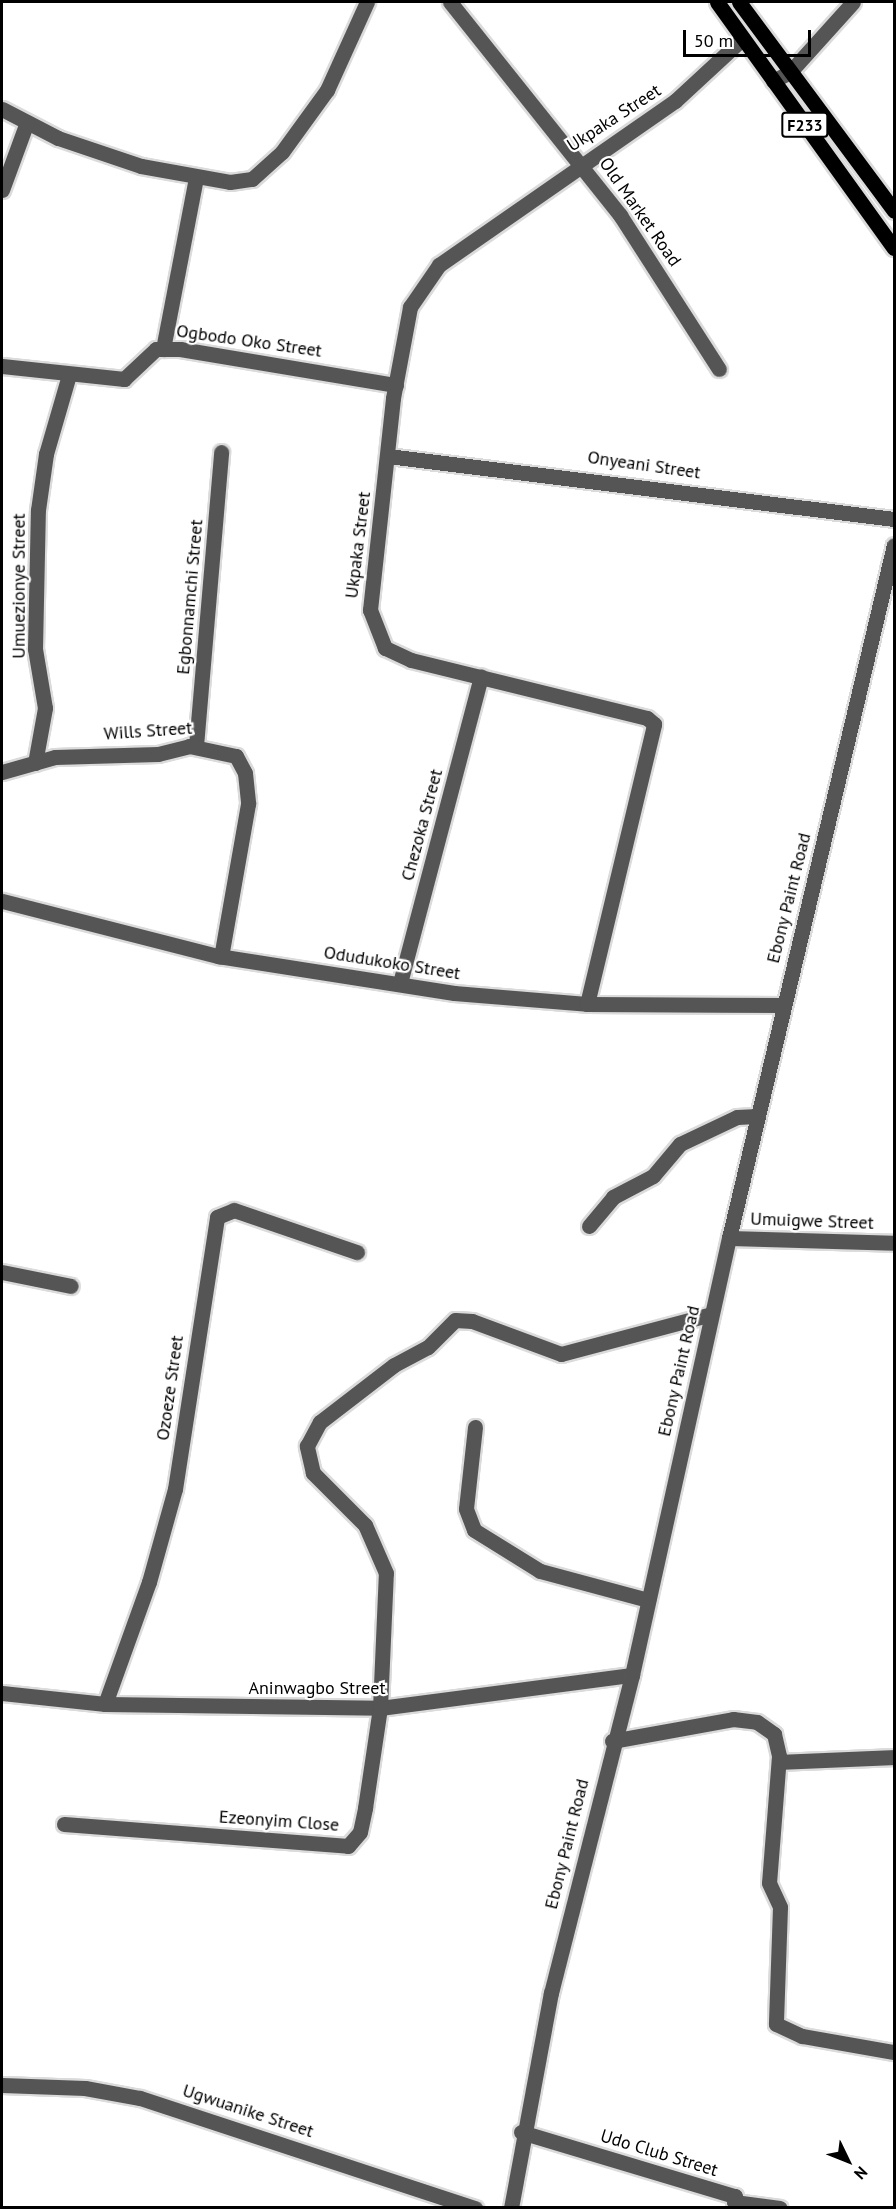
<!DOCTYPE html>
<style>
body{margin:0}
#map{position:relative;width:896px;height:2209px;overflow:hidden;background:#fff;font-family:"PT Sans",sans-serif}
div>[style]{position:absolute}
.roads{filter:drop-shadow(2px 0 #dbdbdb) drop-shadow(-2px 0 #dbdbdb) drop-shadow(0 2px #dbdbdb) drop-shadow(0 -2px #dbdbdb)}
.minor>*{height:15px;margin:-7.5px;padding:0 7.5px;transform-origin:7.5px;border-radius:7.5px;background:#555}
.major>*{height:15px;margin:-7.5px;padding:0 7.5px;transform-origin:7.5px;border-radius:7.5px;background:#000}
span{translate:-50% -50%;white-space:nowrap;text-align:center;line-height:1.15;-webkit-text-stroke:4.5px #fff;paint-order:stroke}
.shield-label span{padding:2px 4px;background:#fff;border:2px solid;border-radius:4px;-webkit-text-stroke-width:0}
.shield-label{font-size:16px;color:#000;font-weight:700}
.street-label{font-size:18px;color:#000}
.frame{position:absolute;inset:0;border:3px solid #000;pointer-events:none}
.north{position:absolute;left:818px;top:2131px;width:60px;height:60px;-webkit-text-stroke:4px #fff;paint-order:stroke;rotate:133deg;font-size:16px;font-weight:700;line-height:24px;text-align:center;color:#000}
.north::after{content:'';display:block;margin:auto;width:21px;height:27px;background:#000;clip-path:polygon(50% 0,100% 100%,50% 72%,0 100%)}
.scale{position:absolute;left:683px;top:30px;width:128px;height:27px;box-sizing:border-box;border:3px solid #000;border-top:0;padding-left:8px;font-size:18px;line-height:21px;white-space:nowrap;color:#000;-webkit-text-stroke:4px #fff;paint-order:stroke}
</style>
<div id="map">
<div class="roads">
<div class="minor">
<div style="left:450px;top:2px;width:273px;rotate:51.4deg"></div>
<div style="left:620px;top:215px;width:183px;rotate:57.3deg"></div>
<div style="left:773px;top:81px;width:19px;rotate:-28deg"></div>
<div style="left:790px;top:72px;width:94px;rotate:-48deg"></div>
<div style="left:2px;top:109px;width:63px;rotate:27.4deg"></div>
<div style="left:58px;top:138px;width:88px;rotate:18.6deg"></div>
<div style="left:141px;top:166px;width:90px;rotate:10.2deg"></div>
<div style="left:230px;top:182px;width:22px;rotate:-8deg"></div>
<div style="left:252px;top:179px;width:40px;rotate:-42deg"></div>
<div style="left:282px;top:152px;width:77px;rotate:-54deg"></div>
<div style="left:327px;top:90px;width:97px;rotate:-65.6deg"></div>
<div style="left:2px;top:190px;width:72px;rotate:-69.8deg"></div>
<div style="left:163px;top:349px;width:175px;rotate:-79.1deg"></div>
<div style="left:2px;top:366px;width:123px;rotate:6.1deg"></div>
<div style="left:124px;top:379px;width:44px;rotate:-43.2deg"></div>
<div style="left:156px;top:349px;width:24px"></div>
<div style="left:180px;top:349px;width:219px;rotate:9.5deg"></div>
<div style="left:388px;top:456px;width:510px;rotate:7.1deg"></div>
<div style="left:196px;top:746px;width:295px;rotate:-85.1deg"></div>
<div style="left:35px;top:763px;width:56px;rotate:-79.7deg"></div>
<div style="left:45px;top:708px;width:60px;rotate:-99.6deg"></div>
<div style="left:35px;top:649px;width:139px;rotate:-88.8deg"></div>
<div style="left:38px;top:510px;width:57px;rotate:-81.9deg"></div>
<div style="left:46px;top:454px;width:82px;rotate:-73.8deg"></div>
<div style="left:2px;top:772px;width:55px;rotate:-15.8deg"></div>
<div style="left:55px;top:757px;width:103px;rotate:-1.7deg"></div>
<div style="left:158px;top:754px;width:32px;rotate:-14deg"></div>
<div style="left:189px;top:746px;width:48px;rotate:12deg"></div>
<div style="left:236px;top:756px;width:19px;rotate:62deg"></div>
<div style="left:245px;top:773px;width:31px;rotate:84deg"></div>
<div style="left:248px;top:804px;width:155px;rotate:100deg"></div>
<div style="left:2px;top:901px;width:223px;rotate:14.3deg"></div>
<div style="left:218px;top:956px;width:239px;rotate:8.9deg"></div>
<div style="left:454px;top:993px;width:133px;rotate:4.7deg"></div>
<div style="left:587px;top:1004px;width:197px;rotate:0.3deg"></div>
<div style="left:400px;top:983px;width:317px;rotate:-75.2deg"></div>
<div style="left:587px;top:1004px;width:288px;rotate:-76.5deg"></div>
<div style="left:654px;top:724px;width:9px;rotate:-139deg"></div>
<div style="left:647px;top:718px;width:243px;rotate:-166.2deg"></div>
<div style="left:411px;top:660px;width:29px;rotate:-155deg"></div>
<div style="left:385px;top:648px;width:41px;rotate:-111.5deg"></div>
<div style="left:370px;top:610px;width:213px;rotate:-83.8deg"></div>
<div style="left:393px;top:398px;width:93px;rotate:-79.4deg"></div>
<div style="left:410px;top:307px;width:51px;rotate:-55.4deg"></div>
<div style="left:439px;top:265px;width:287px;rotate:-34.8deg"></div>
<div style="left:675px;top:101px;width:91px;rotate:-42.8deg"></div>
<div style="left:589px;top:1226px;width:38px;rotate:-50deg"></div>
<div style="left:613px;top:1197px;width:45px;rotate:-27.7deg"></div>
<div style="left:653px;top:1176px;width:42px;rotate:-49.8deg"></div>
<div style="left:680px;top:1144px;width:63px;rotate:-25.3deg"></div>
<div style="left:737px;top:1117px;width:20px;rotate:-3deg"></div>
<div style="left:729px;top:1238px;width:165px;rotate:1.7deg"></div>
<div style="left:2px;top:1272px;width:70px;rotate:11.5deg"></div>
<div style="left:475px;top:1427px;width:82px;rotate:96.3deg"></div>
<div style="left:466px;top:1509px;width:22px;rotate:69deg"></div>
<div style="left:474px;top:1530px;width:78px;rotate:31.8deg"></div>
<div style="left:540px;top:1571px;width:112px;rotate:15deg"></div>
<div style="left:2px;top:1693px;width:104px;rotate:6.1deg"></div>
<div style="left:105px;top:1704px;width:275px;rotate:0.8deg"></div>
<div style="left:380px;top:1708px;width:254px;rotate:-7.5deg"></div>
<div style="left:105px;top:1704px;width:130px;rotate:-70.2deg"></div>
<div style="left:149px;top:1582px;width:97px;rotate:-74.4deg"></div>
<div style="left:175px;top:1489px;width:275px;rotate:-81.2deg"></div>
<div style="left:217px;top:1217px;width:18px;rotate:-22deg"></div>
<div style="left:234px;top:1210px;width:130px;rotate:18.9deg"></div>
<div style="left:612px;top:1741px;width:123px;rotate:-10.3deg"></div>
<div style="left:733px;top:1719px;width:24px;rotate:7deg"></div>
<div style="left:757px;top:1722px;width:21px;rotate:35deg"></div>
<div style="left:774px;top:1734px;width:23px;rotate:77deg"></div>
<div style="left:779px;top:1756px;width:127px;rotate:94.5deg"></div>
<div style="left:769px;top:1883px;width:26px;rotate:65deg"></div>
<div style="left:780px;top:1907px;width:117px;rotate:92deg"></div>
<div style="left:776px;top:2024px;width:29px;rotate:25deg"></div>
<div style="left:802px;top:2036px;width:93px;rotate:9.9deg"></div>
<div style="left:779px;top:1762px;width:115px;rotate:-2.5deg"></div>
<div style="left:64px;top:1824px;width:285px;rotate:4.4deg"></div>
<div style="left:348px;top:1846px;width:18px;rotate:-49deg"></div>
<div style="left:360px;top:1832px;width:25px;rotate:-78deg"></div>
<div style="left:365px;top:1808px;width:101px;rotate:-81.5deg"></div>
<div style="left:380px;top:1708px;width:135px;rotate:-87.5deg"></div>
<div style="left:386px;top:1573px;width:52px;rotate:-113.6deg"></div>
<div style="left:365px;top:1525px;width:74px;rotate:-135deg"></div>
<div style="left:313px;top:1473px;width:28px;rotate:-103deg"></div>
<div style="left:307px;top:1446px;width:27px;rotate:-62deg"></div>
<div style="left:320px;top:1422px;width:93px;rotate:-37.6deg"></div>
<div style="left:394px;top:1365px;width:38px;rotate:-28deg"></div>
<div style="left:428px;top:1347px;width:38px;rotate:-45deg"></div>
<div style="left:455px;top:1320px;width:17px;rotate:3deg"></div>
<div style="left:472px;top:1321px;width:95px;rotate:20.3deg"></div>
<div style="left:561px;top:1354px;width:155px;rotate:-14.9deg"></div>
<div style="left:2px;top:2085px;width:83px;rotate:2.1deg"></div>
<div style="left:85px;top:2088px;width:56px;rotate:10.3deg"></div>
<div style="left:140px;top:2098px;width:353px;rotate:18.2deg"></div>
<div style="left:521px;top:2132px;width:223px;rotate:16.7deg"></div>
<div style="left:735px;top:2196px;width:6px;rotate:99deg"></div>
<div style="left:734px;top:2202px;width:46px;rotate:7.4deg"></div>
<div style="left:511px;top:2208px;width:219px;rotate:-79.5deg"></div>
<div style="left:551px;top:1993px;width:328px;rotate:-75.7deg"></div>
<div style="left:632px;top:1675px;width:448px;rotate:-77.5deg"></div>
<div style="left:729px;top:1238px;width:712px;rotate:-76.61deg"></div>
</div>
<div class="major">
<div style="left:717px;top:2px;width:303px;rotate:54.3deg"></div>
<div style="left:739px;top:2px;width:260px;rotate:53.4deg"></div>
</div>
</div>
<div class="shield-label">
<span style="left:805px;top:125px">F233</span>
</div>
<div class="street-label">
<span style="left:614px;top:118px;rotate:-33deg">Ukpaka Street</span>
<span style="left:640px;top:212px;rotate:55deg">Old Market Road</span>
<span style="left:249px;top:341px;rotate:8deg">Ogbodo Oko Street</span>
<span style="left:644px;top:465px;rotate:8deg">Onyeani Street</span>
<span style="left:358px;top:545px;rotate:-83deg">Ukpaka Street</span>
<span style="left:19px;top:586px;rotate:-90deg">Umuezionye Street</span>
<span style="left:190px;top:597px;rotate:-85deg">Egbonnamchi Street</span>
<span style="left:148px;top:731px;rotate:-4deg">Wills Street</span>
<span style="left:422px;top:825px;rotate:-75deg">Chezoka Street</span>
<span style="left:789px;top:898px;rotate:-76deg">Ebony Paint Road</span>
<span style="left:392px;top:963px;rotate:9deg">Odudukoko Street</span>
<span style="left:812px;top:1221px;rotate:2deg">Umuigwe Street</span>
<span style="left:679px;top:1371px;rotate:-77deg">Ebony Paint Road</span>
<span style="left:170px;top:1388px;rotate:-82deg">Ozoeze Street</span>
<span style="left:317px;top:1688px">Aninwagbo Street</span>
<span style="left:279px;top:1821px;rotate:4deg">Ezeonyim Close</span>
<span style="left:567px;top:1844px;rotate:-76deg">Ebony Paint Road</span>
<span style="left:248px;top:2111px;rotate:18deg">Ugwuanike Street</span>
<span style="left:659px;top:2153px;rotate:17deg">Udo Club Street</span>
</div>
<div class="frame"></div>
<div class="north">N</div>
<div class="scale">50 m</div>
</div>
